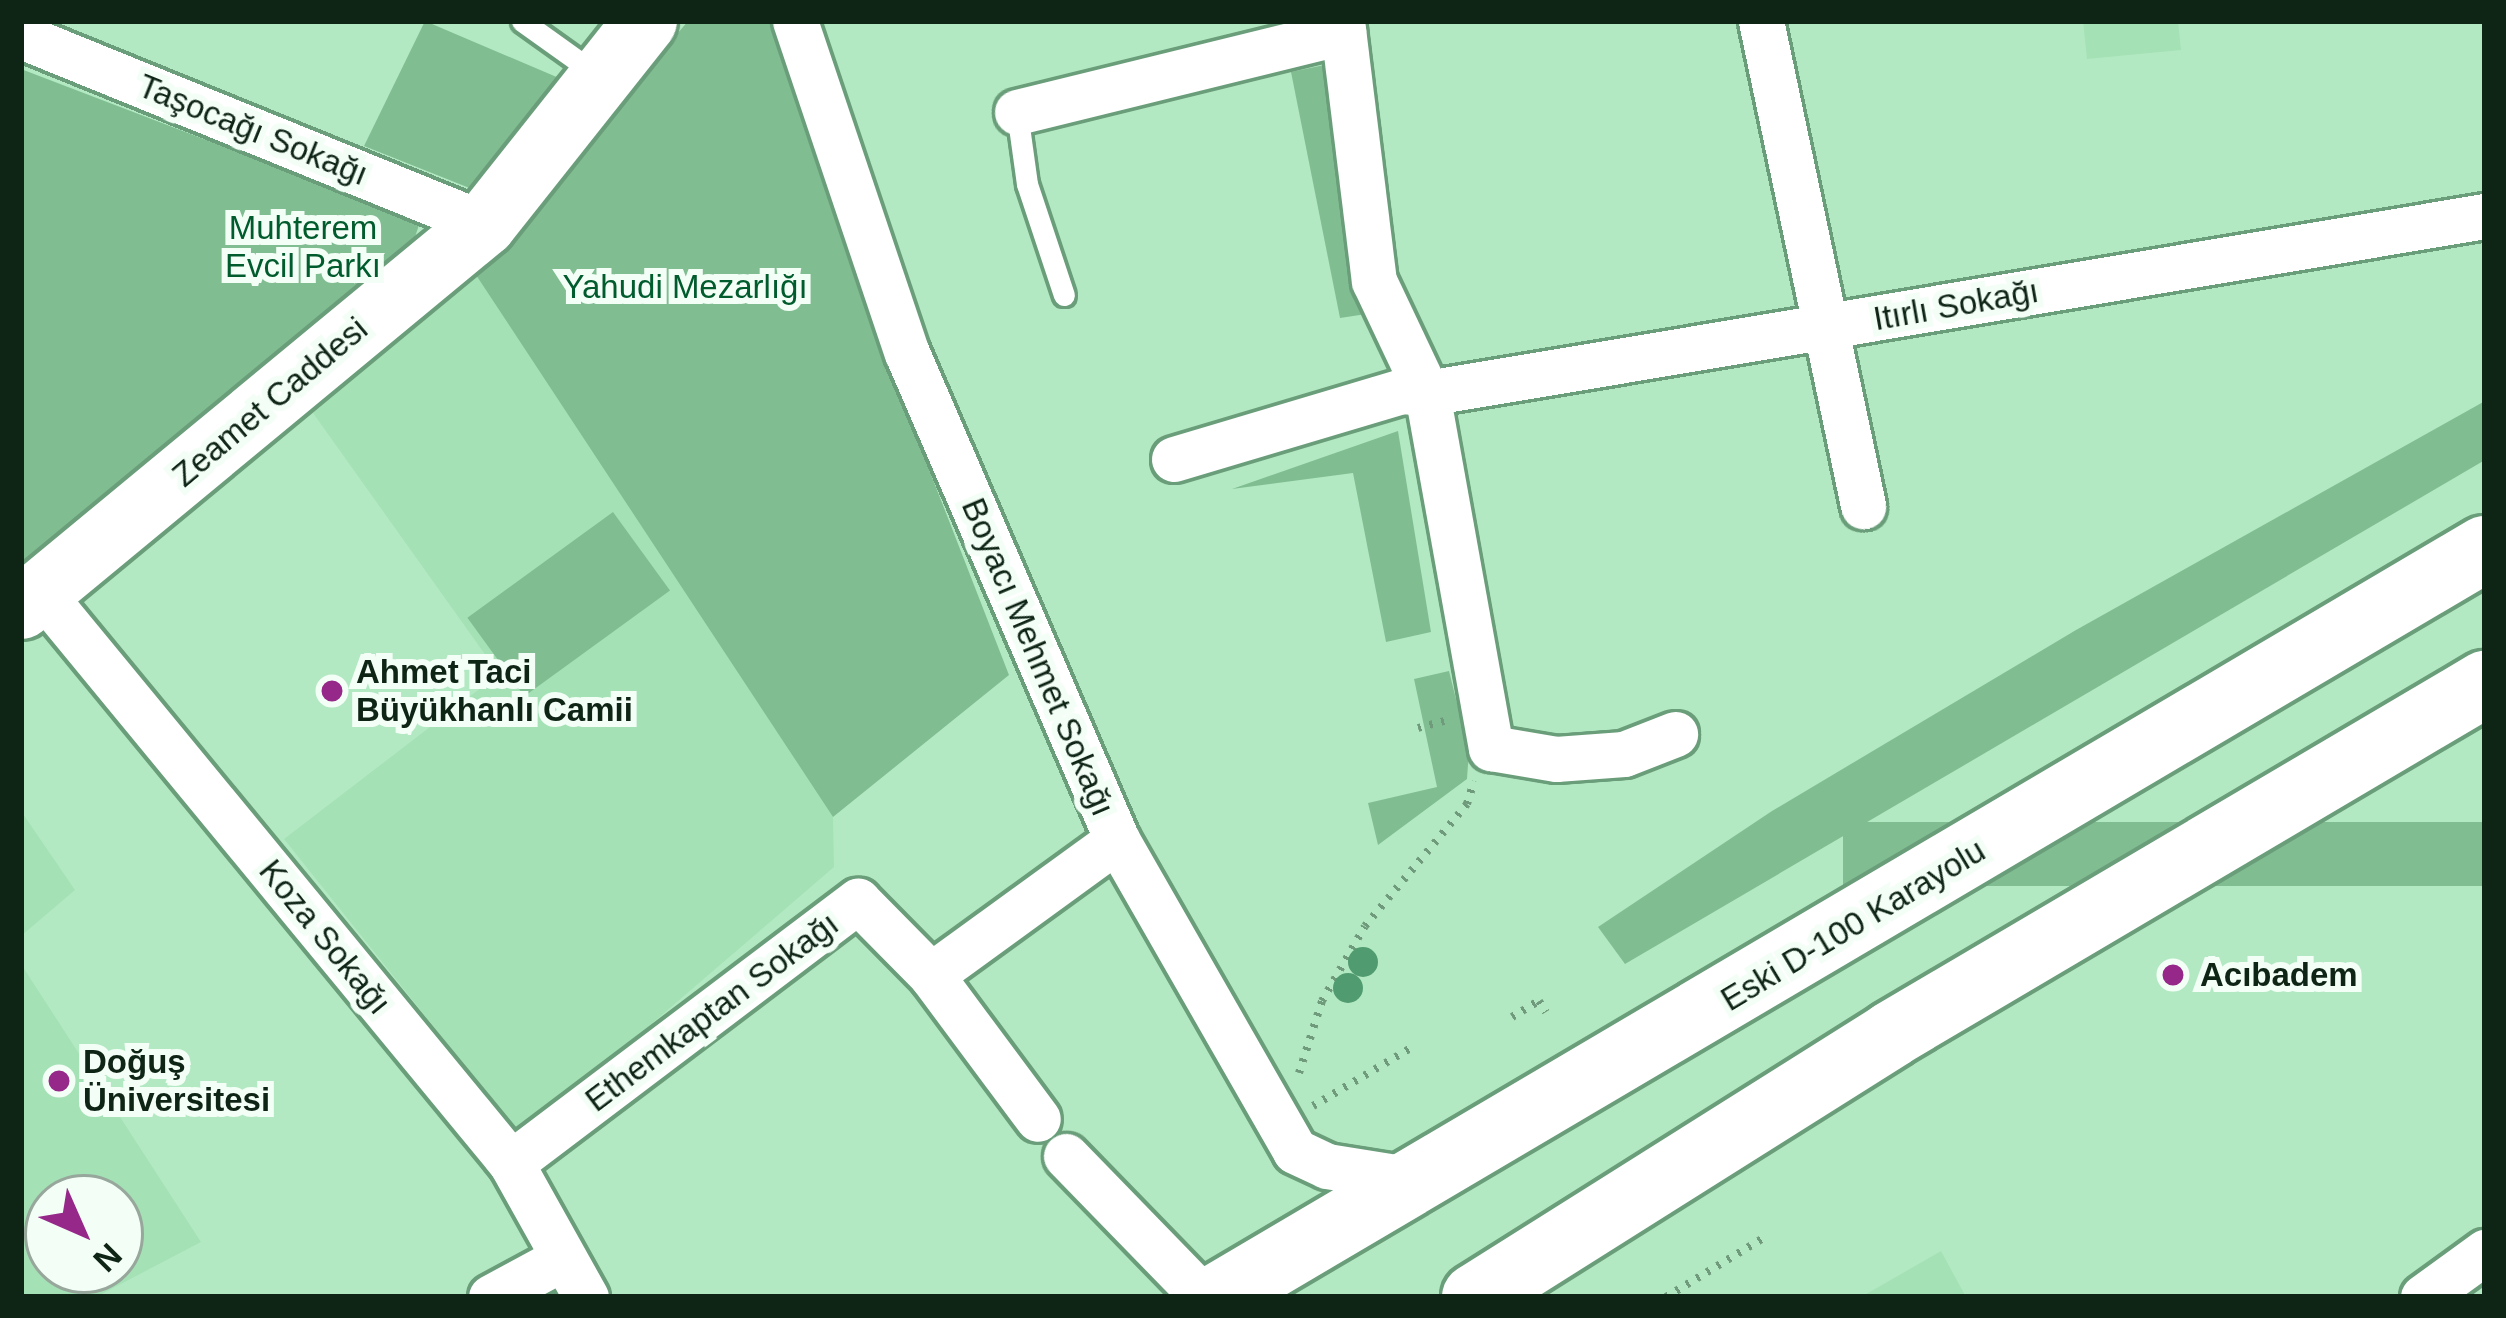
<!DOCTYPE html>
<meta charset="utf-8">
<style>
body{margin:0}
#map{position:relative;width:2506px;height:1318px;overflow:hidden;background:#b3e9c2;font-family:Helvetica,sans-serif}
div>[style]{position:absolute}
.built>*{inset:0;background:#a4e1b5}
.green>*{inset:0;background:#80be92;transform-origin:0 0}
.path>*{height:8px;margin-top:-4px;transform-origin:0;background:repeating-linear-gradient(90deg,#709a7c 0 3px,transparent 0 12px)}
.roads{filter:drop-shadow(3px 0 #6a9e7a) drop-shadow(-3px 0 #6a9e7a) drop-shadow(0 3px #6a9e7a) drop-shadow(0 -3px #6a9e7a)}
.lane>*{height:21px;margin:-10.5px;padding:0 10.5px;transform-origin:10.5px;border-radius:10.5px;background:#fff}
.street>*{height:45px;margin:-22.5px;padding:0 22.5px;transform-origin:22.5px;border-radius:22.5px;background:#fff}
.secondary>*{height:63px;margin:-31.5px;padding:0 31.5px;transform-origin:31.5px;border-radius:31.5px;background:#fff}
.highway>*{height:66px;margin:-33px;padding:0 33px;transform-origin:33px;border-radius:33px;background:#fff}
.trees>*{width:30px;height:30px;margin:-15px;border-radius:50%;background:#519b70}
.dots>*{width:33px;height:33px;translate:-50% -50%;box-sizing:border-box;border:6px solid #f3fef6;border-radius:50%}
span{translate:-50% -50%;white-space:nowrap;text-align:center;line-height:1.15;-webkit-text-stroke:12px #f3fef6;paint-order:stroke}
.street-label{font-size:33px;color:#0e2415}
.park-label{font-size:33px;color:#005b2d}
.poi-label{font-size:33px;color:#0e2415;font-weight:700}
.left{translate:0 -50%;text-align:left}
.frame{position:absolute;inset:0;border:24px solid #0e2415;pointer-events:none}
.north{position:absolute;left:24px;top:1174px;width:120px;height:120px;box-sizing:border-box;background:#f3fef6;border:3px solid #97a79c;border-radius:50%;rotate:135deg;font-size:33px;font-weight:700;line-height:48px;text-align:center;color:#0e2415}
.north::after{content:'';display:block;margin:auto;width:42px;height:54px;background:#962889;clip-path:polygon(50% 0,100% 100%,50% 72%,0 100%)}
</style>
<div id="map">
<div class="built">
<div style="clip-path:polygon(2083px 21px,2178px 21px,2181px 50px,2087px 59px)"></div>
<div style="clip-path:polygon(476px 275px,833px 817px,834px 867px,521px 1136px,284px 839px,499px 674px,313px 413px)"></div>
<div style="clip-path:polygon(21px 811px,75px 890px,21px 936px)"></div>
<div style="clip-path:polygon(evenodd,21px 964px,201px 1242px,96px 1297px,21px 1297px,21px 964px,120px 1198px,120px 1270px,48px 1270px,48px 1198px,120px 1198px)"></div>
<div style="clip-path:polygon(1941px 1251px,1966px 1297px,1861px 1297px)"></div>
</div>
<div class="green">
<div style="clip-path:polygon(425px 21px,566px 81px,482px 193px,364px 146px)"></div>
<div style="clip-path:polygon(688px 21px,771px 21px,883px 351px,1009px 675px,833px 817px,476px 275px)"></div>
<div style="clip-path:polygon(1343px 61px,1373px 313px,1340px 318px,1291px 72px)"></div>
<div style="clip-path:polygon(21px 69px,420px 222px,413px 243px,21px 570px)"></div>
<div style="clip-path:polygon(2485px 401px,2485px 460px,1625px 964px,1598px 927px,1772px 811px,2076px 630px)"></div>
<div style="clip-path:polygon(1398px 431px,1431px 632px,1386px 642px,1353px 473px,1232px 489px)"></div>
<div style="left:613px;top:512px;width:97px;height:180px;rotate:54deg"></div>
<div style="clip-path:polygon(1449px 671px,1469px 751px,1467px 779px,1378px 845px,1368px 803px,1437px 787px,1414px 679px)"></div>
<div style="left:2485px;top:822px;width:64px;height:642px;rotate:90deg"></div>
</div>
<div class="path">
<div style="left:1418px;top:728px;width:28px;rotate:-15deg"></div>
<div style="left:1512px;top:1017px;width:31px;rotate:-31deg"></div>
<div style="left:1539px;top:1001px;width:13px;rotate:58deg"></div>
<div style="left:1299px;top:1073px;width:76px;rotate:-72.3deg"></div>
<div style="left:1322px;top:1001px;width:86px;rotate:-60.2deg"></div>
<div style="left:1365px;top:926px;width:159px;rotate:-50.1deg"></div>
<div style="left:1467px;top:804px;width:24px;rotate:-73deg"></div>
<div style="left:1313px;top:1106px;width:112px;rotate:-30.7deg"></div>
<div style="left:1666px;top:1297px;width:116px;rotate:-31.2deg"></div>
</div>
<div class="roads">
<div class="lane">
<div style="left:522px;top:21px;width:91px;rotate:35.6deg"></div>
<div style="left:1017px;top:112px;width:73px;rotate:82.1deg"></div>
<div style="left:1027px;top:184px;width:117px;rotate:71.6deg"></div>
</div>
<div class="street">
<div style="left:795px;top:21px;width:350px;rotate:71.4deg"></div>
<div style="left:907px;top:353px;width:530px;rotate:66.67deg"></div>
<div style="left:1117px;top:840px;width:358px;rotate:60.2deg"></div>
<div style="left:1295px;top:1151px;width:35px;rotate:25deg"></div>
<div style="left:1327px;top:1166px;width:88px;rotate:9.1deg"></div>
<div style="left:1342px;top:21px;width:262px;rotate:83deg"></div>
<div style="left:1374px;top:281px;width:124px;rotate:64.7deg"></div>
<div style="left:1427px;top:393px;width:361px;rotate:79.8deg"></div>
<div style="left:1491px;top:748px;width:66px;rotate:9.6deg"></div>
<div style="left:1556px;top:759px;width:68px;rotate:-4.2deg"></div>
<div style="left:1624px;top:754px;width:55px;rotate:-21.4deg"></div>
<div style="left:1761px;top:21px;width:496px;rotate:78.1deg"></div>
<div style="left:21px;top:36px;width:500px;rotate:22.1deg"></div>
<div style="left:1017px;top:112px;width:336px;rotate:-13.8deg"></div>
<div style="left:1174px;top:459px;width:238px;rotate:-16.6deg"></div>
<div style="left:1402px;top:391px;width:25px;rotate:5deg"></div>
<div style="left:1427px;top:393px;width:1073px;rotate:-9.5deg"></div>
<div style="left:41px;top:592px;width:740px;rotate:50.54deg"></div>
<div style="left:511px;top:1163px;width:154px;rotate:60.8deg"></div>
<div style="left:931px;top:975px;width:230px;rotate:-36deg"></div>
<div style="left:1066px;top:1156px;width:197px;rotate:45.8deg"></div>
<div style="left:511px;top:1163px;width:435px;rotate:-37.1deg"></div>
<div style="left:858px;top:901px;width:104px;rotate:45.4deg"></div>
<div style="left:931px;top:975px;width:179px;rotate:53.4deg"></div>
<div style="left:491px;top:1297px;width:82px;rotate:-28.4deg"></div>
<div style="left:2423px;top:1297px;width:77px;rotate:-36deg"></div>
</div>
<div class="secondary">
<div style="left:21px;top:607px;width:601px;rotate:-39.6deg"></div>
<div style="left:484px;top:224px;width:259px;rotate:-51.6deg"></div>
</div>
<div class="highway">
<div style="left:1217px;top:1297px;width:1472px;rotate:-30.54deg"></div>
<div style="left:1475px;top:1297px;width:493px;rotate:-32.2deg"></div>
<div style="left:1892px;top:1034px;width:689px;rotate:-30.55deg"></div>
</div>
</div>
<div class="trees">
<div style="left:1363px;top:962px"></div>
<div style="left:1348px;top:988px"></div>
</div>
<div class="dots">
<div style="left:332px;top:691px;background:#962889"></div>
<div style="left:2173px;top:975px;background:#962889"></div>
<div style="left:59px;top:1081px;background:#962889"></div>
</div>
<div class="street-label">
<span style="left:253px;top:130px;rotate:22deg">Taşocağı Sokağı</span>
<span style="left:1956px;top:305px;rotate:-10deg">Itırlı Sokağı</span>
<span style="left:270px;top:402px;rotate:-40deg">Zeamet Caddesi</span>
<span style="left:1038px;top:657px;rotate:67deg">Boyacı Mehmet Sokağı</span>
<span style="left:1853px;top:925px;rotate:-31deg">Eski D-100 Karayolu</span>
<span style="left:325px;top:937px;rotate:51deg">Koza Sokağı</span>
<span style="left:712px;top:1012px;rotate:-37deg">Ethemkaptan Sokağı</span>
</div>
<div class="park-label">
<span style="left:303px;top:247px">Muhterem<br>Evcil Parkı</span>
<span style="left:685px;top:287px">Yahudi Mezarlığı</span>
</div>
<div class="poi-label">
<span class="left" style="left:356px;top:691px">Ahmet Taci<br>Büyükhanlı Camii</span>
<span class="left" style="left:2200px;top:975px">Acıbadem</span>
<span class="left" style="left:83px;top:1081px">Doğuş<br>Üniversitesi</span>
</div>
<div class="frame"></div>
<div class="north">N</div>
</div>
